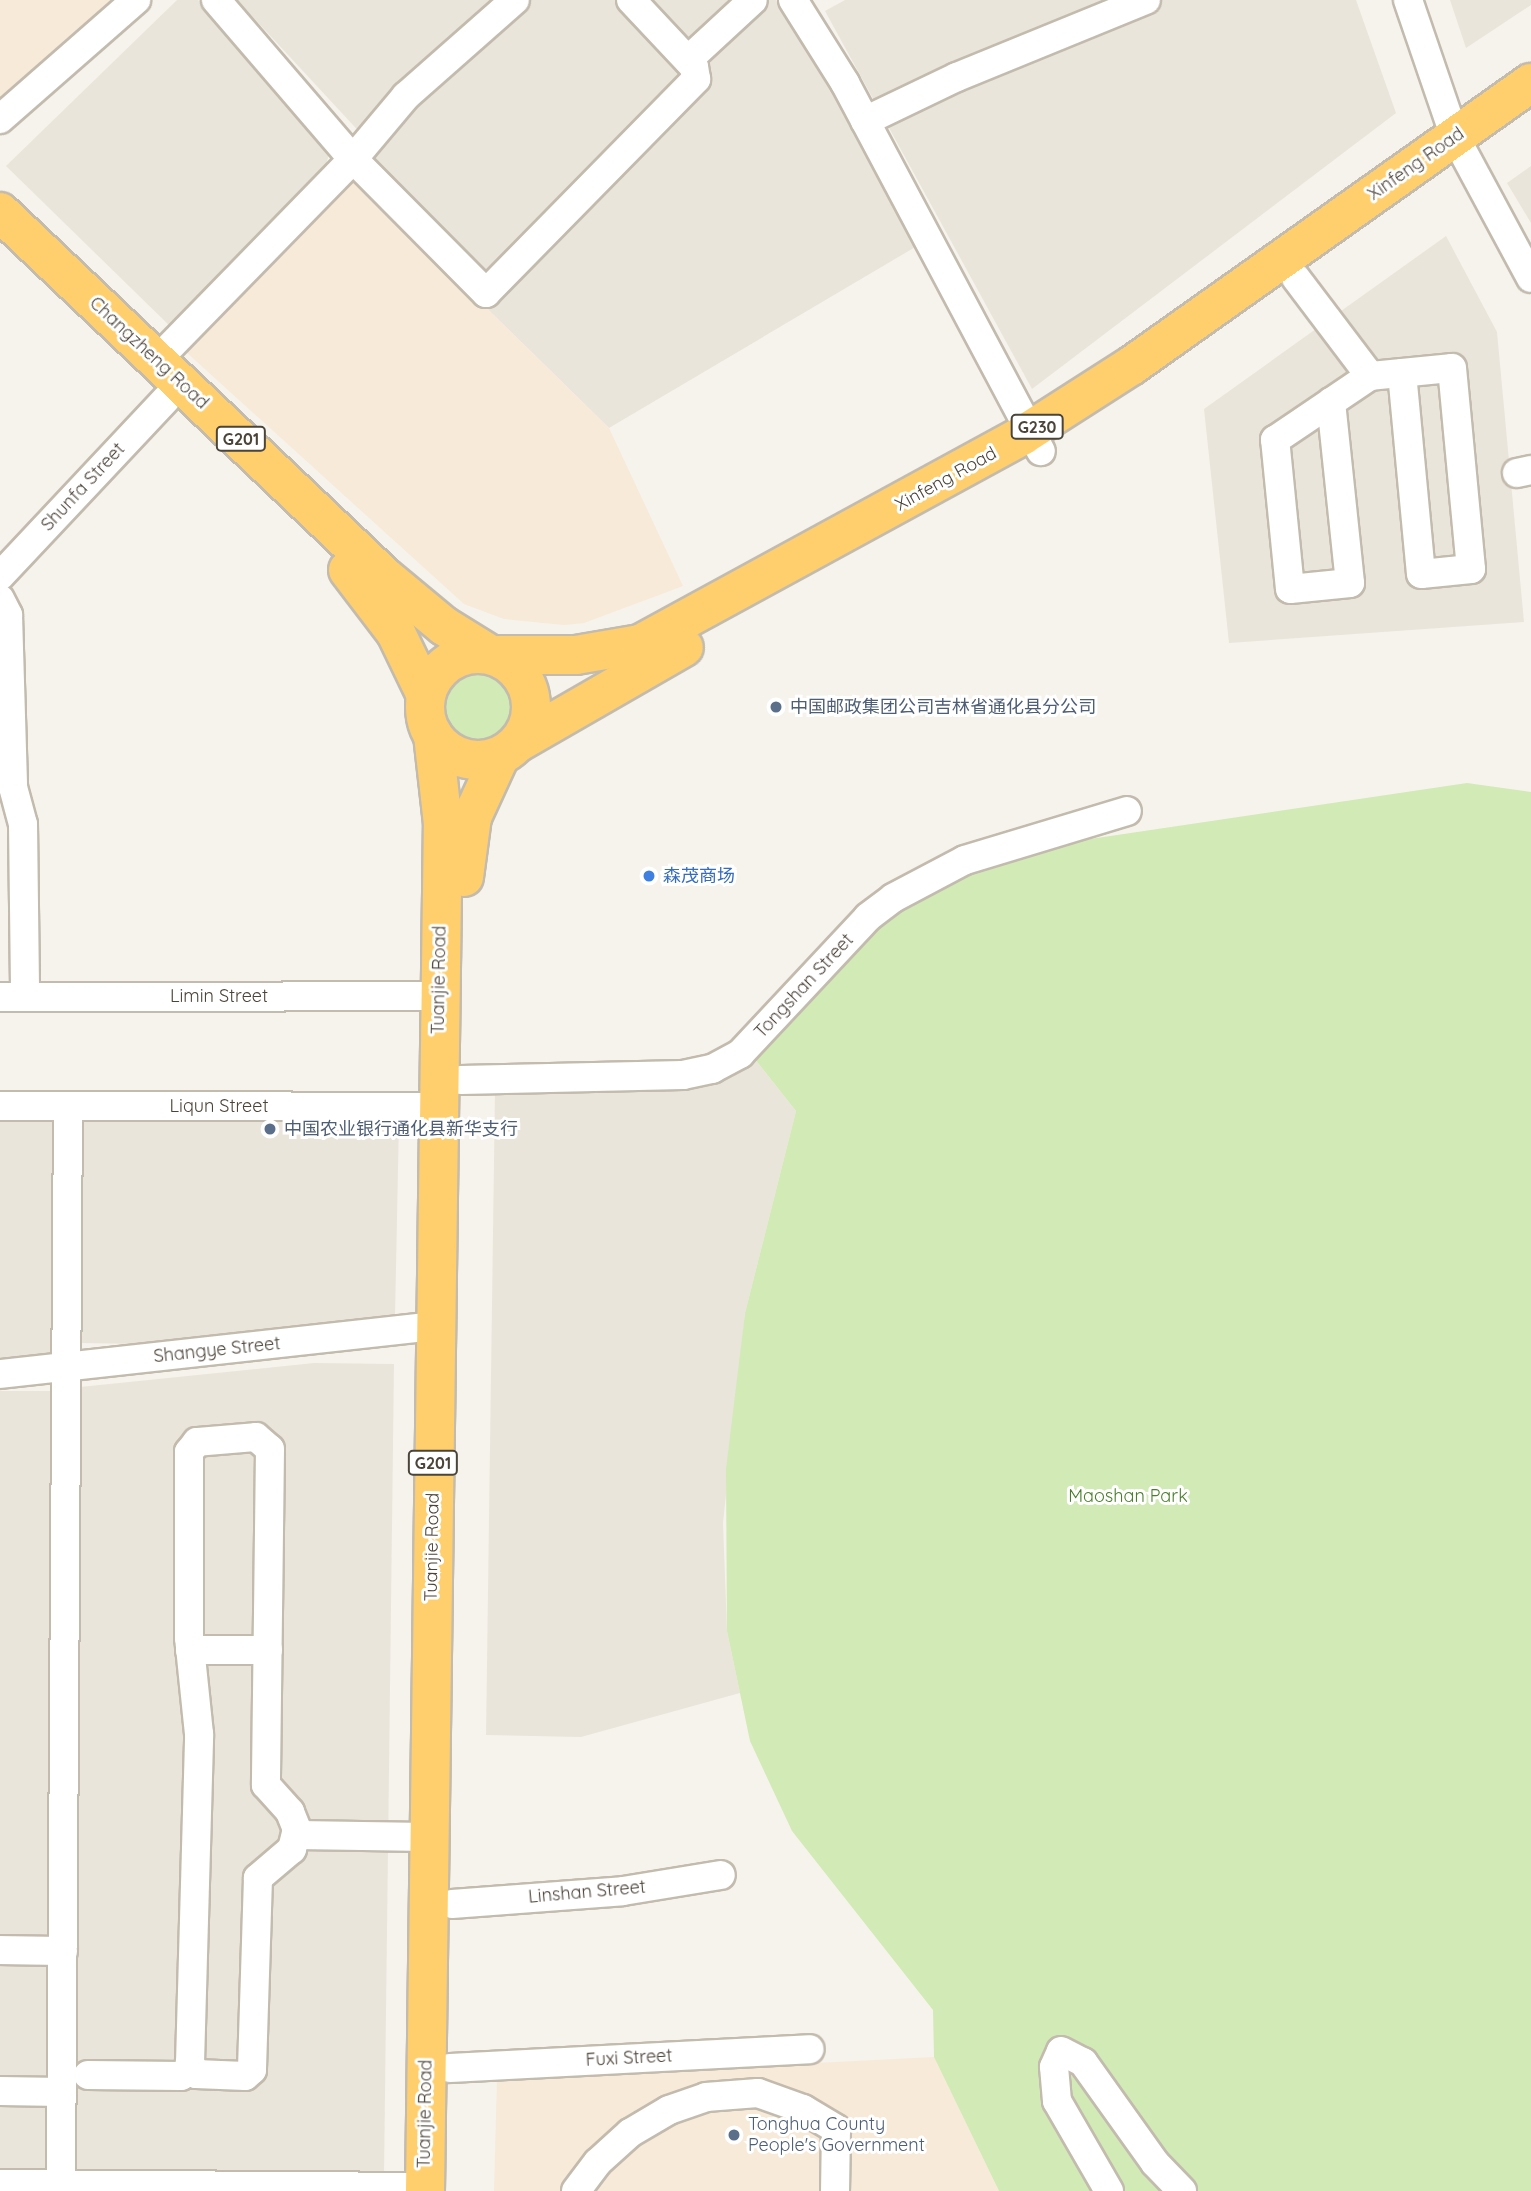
<!DOCTYPE html>
<meta charset="utf-8">
<style>
body{margin:0}
#map{position:relative;width:1531px;height:2191px;overflow:hidden;background:#f6f3ec;font-family:Quicksand,"Noto Sans SC",sans-serif}
div>[style]{position:absolute}
.residential>*{inset:0;background:#eae5da;transform-origin:0 0}
.commercial>*{inset:0;background:#f7ead8}
.green>*{inset:0;background:#d2eab5}
.round{border-radius:50%}
.roads{filter:drop-shadow(2px 0 #c2bbae) drop-shadow(-2px 0 #c2bbae) drop-shadow(0 2px #c2bbae) drop-shadow(0 -2px #c2bbae)}
.minor>*{height:28px;margin:-14px;padding:0 14px;transform-origin:14px;border-radius:14px;background:#fff}
.highway>*{height:38px;margin:-19px;padding:0 19px;transform-origin:19px;border-radius:19px;background:#ffcf6e}
.highway>.ring{margin:-19px;padding:0;box-sizing:content-box;background:none;border:38px solid #ffcf6e;border-radius:50%}
.dots>*{width:19px;height:19px;translate:-50% -50%;box-sizing:border-box;border:4px solid #fff;border-radius:50%}
span{translate:-50% -50%;white-space:nowrap;text-align:center;line-height:1.15;-webkit-text-stroke:6px #fff;paint-order:stroke}
.shield-label span{padding:2px 5px;background:#fff;border:2px solid;border-radius:5px;-webkit-text-stroke-width:0}
.shield-label{font-size:16px;color:#4b4439;font-weight:700}
.street-label{font-size:18px;color:#4b4439}
.service-label{font-size:18px;color:#4e5e75}
.left{translate:0 -50%;text-align:left}
.shop-label{font-size:18px;color:#366cbe}
.park-label{font-size:18px;color:#4a7f2a}
</style>
<div id="map">
<div class="residential">
<div style="clip-path:polygon(177px 0,198px 0,333px 143px,323px 173px,175px 331px,6px 166px)"></div>
<div style="clip-path:polygon(237px 0,776px 0,816px 58px,917px 246px,609px 428px,353px 177px,378px 152px)"></div>
<div style="clip-path:polygon(845px 0,1356px 0,1396px 113px,1032px 389px,825px 11px)"></div>
<div style="clip-path:polygon(1450px 0,1531px 0,1531px 5px,1466px 48px)"></div>
<div style="clip-path:polygon(1531px 166px,1531px 223px,1507px 183px)"></div>
<div style="clip-path:polygon(1446px 236px,1497px 332px,1524px 622px,1229px 643px,1204px 409px)"></div>
<div style="clip-path:polygon(754px 1058px,796px 1111px,745px 1313px,723px 1523px,727px 1631px,740px 1693px,581px 1737px,486px 1735px,495px 1089px)"></div>
<div style="left:0;top:1117px;width:60px;height:241px"></div>
<div style="clip-path:polygon(81px 1117px,399px 1120px,395px 1317px,141px 1344px,79px 1343px)"></div>
<div style="clip-path:polygon(314px 1363px,394px 1364px,384px 2175px,70px 2171px,80px 1387px)"></div>
<div style="left:53px;top:1391px;width:781px;height:53px;rotate:90deg"></div>
</div>
<div class="commercial">
<div style="clip-path:polygon(0 0,120px 0,0 108px)"></div>
<div style="clip-path:polygon(353px 177px,609px 428px,683px 586px,584px 623px,564px 625px,504px 619px,464px 604px,185px 351px)"></div>
<div style="clip-path:polygon(934px 2057px,999px 2191px,494px 2191px,497px 2079px)"></div>
</div>
<div class="green">
<div class="round" style="left:440px;top:672px;width:74px;height:74px"></div>
<div style="clip-path:polygon(1467px 783px,1531px 792px,1531px 2191px,999px 2191px,934px 2057px,933px 2010px,792px 1831px,750px 1741px,727px 1631px,726px 1469px,745px 1313px,796px 1111px,754px 1058px,862px 943px,908px 904px,1016px 850px)"></div>
</div>
<div class="roads">
<div class="minor">
<div style="left:216px;top:0;width:210px;rotate:49.3deg"></div>
<div style="left:353px;top:159px;width:189px;rotate:45.2deg"></div>
<div style="left:486px;top:293px;width:300px;rotate:-45.5deg"></div>
<div style="left:696px;top:79px;width:12px;rotate:-99deg"></div>
<div style="left:694px;top:67px;width:92px;rotate:-133.2deg"></div>
<div style="left:793px;top:0;width:98px;rotate:57.9deg"></div>
<div style="left:845px;top:83px;width:417px;rotate:62deg"></div>
<div style="left:1408px;top:0;width:145px;rotate:71.1deg"></div>
<div style="left:1455px;top:137px;width:160px;rotate:61.7deg"></div>
<div style="left:688px;top:60px;width:88px;rotate:-42.7deg"></div>
<div style="left:0;top:119px;width:181px;rotate:-41.2deg"></div>
<div style="left:865px;top:121px;width:102px;rotate:-25.6deg"></div>
<div style="left:957px;top:77px;width:204px;rotate:-22.2deg"></div>
<div style="left:1296px;top:278px;width:123px;rotate:52.9deg"></div>
<div style="left:157px;top:360px;width:281px;rotate:-45.7deg"></div>
<div style="left:353px;top:159px;width:82px;rotate:-49.9deg"></div>
<div style="left:406px;top:96px;width:145px;rotate:-41.4deg"></div>
<div style="left:1331px;top:402px;width:182px;rotate:84deg"></div>
<div style="left:1350px;top:583px;width:60px;rotate:174.3deg"></div>
<div style="left:1290px;top:589px;width:150px;rotate:-95.7deg"></div>
<div style="left:1275px;top:440px;width:115px;rotate:-34deg"></div>
<div style="left:1370px;top:376px;width:82px;rotate:-5.6deg"></div>
<div style="left:1452px;top:368px;width:202px;rotate:84.6deg"></div>
<div style="left:1471px;top:569px;width:50px;rotate:174.3deg"></div>
<div style="left:1421px;top:574px;width:202px;rotate:-95.4deg"></div>
<div style="left:1517px;top:473px;width:14px;rotate:-12deg"></div>
<div style="left:0;top:576px;width:243px;rotate:-46.8deg"></div>
<div style="left:0;top:599px;width:18px;rotate:63deg"></div>
<div style="left:8px;top:615px;width:172px;rotate:88.3deg"></div>
<div style="left:13px;top:787px;width:38px;rotate:75deg"></div>
<div style="left:23px;top:824px;width:173px;rotate:89.3deg"></div>
<div style="left:0;top:997px;width:439px;rotate:-0.1deg"></div>
<div style="left:461px;top:1080px;width:222px;rotate:-1.3deg"></div>
<div style="left:683px;top:1075px;width:30px;rotate:-12deg"></div>
<div style="left:712px;top:1069px;width:32px;rotate:-28deg"></div>
<div style="left:740px;top:1054px;width:187px;rotate:-46.9deg"></div>
<div style="left:868px;top:917px;width:31px;rotate:-37deg"></div>
<div style="left:893px;top:898px;width:81px;rotate:-27.8deg"></div>
<div style="left:965px;top:860px;width:169px;rotate:-16.8deg"></div>
<div style="left:0;top:1106px;width:437px;rotate:0.1deg"></div>
<div style="left:0;top:1374px;width:438px;rotate:-6.3deg"></div>
<div style="left:256px;top:1437px;width:18px;rotate:41deg"></div>
<div style="left:270px;top:1449px;width:336px;rotate:90.7deg"></div>
<div style="left:266px;top:1785px;width:36px;rotate:48deg"></div>
<div style="left:290px;top:1812px;width:18px;rotate:68deg"></div>
<div style="left:297px;top:1829px;width:21px;rotate:104deg"></div>
<div style="left:292px;top:1849px;width:45px;rotate:139.5deg"></div>
<div style="left:258px;top:1878px;width:192px;rotate:91.8deg"></div>
<div style="left:252px;top:2070px;width:9px;rotate:139deg"></div>
<div style="left:245px;top:2076px;width:49px;rotate:-177.7deg"></div>
<div style="left:196px;top:2074px;width:13px;rotate:-119deg"></div>
<div style="left:190px;top:2063px;width:329px;rotate:-88.4deg"></div>
<div style="left:199px;top:1734px;width:97px;rotate:-95.9deg"></div>
<div style="left:189px;top:1638px;width:186px;rotate:-90deg"></div>
<div style="left:189px;top:1452px;width:13px;rotate:-51deg"></div>
<div style="left:197px;top:1442px;width:59px;rotate:-4.8deg"></div>
<div style="left:190px;top:1650px;width:78px"></div>
<div style="left:296px;top:1835px;width:133px;rotate:0.9deg"></div>
<div style="left:452px;top:1904px;width:171px;rotate:-4.3deg"></div>
<div style="left:623px;top:1891px;width:99px;rotate:-9.3deg"></div>
<div style="left:0;top:1950px;width:63px;rotate:0.9deg"></div>
<div style="left:450px;top:2068px;width:360px;rotate:-3deg"></div>
<div style="left:88px;top:2075px;width:93px;rotate:0.6deg"></div>
<div style="left:181px;top:2076px;width:13px;rotate:-29deg"></div>
<div style="left:0;top:2091px;width:62px;rotate:0.9deg"></div>
<div style="left:0;top:2184px;width:425px;rotate:0.4deg"></div>
<div style="left:61px;top:2184px;width:1078px;rotate:-89.63deg"></div>
<div style="left:576px;top:2191px;width:36px;rotate:-53deg"></div>
<div style="left:598px;top:2162px;width:43px;rotate:-42.2deg"></div>
<div style="left:630px;top:2133px;width:45px;rotate:-30.5deg"></div>
<div style="left:669px;top:2110px;width:39px;rotate:-19deg"></div>
<div style="left:706px;top:2097px;width:52px;rotate:-4.4deg"></div>
<div style="left:758px;top:2093px;width:48px;rotate:19.6deg"></div>
<div style="left:803px;top:2109px;width:39px;rotate:31deg"></div>
<div style="left:836px;top:2129px;width:62px;rotate:90.9deg"></div>
<div style="left:1109px;top:2191px;width:104px;rotate:-120deg"></div>
<div style="left:1057px;top:2101px;width:34px;rotate:-95deg"></div>
<div style="left:1054px;top:2067px;width:17px;rotate:-66deg"></div>
<div style="left:1061px;top:2051px;width:25px;rotate:27deg"></div>
<div style="left:1083px;top:2062px;width:124px;rotate:54.5deg"></div>
<div style="left:1155px;top:2163px;width:39px;rotate:46deg"></div>
</div>
<div class="highway">
<div style="left:0;top:212px;width:532px;rotate:43.48deg"></div>
<div style="left:386px;top:578px;width:75px;rotate:39.6deg"></div>
<div style="left:444px;top:626px;width:55px;rotate:31.7deg"></div>
<div style="left:491px;top:655px;width:85px"></div>
<div style="left:576px;top:655px;width:65px;rotate:-9.8deg"></div>
<div style="left:640px;top:644px;width:436px;rotate:-28.6deg"></div>
<div style="left:1023px;top:435px;width:128px;rotate:-32.6deg"></div>
<div style="left:1131px;top:366px;width:490px;rotate:-35.3deg"></div>
<div style="left:348px;top:570px;width:79px;rotate:52.7deg"></div>
<div style="left:396px;top:633px;width:69px;rotate:64.2deg"></div>
<div class="ring" style="left:425px;top:654px;width:68px;height:68px"></div>
<div style="left:519px;top:742px;width:190px;rotate:-29.9deg"></div>
<div style="left:464px;top:877px;width:61px;rotate:-82.4deg"></div>
<div style="left:472px;top:817px;width:67px;rotate:-65.3deg"></div>
<div style="left:425px;top:2191px;width:1367px;rotate:-89.25deg"></div>
<div style="left:443px;top:824px;width:90px;rotate:-96.4deg"></div>
</div>
</div>
<div class="dots">
<div style="left:776px;top:707px;background:#5c6f8a"></div>
<div style="left:649px;top:876px;background:#3f7fe0"></div>
<div style="left:270px;top:1129px;background:#5c6f8a"></div>
<div style="left:734px;top:2135px;background:#5c6f8a"></div>
</div>
<div class="shield-label">
<span style="left:1037px;top:427px">G230</span>
<span style="left:241px;top:439px">G201</span>
<span style="left:433px;top:1463px">G201</span>
</div>
<div class="street-label">
<span style="left:1416px;top:164px;rotate:-35deg">Xinfeng Road</span>
<span style="left:149px;top:353px;rotate:43deg">Changzheng Road</span>
<span style="left:946px;top:479px;rotate:-29deg">Xinfeng Road</span>
<span style="left:83px;top:487px;rotate:-47deg">Shunfa Street</span>
<span style="left:439px;top:980px;rotate:-89deg">Tuanjie Road</span>
<span style="left:804px;top:986px;rotate:-47deg">Tongshan Street</span>
<span style="left:219px;top:996px">Limin Street</span>
<span style="left:219px;top:1106px">Liqun Street</span>
<span style="left:217px;top:1350px;rotate:-6deg">Shangye Street</span>
<span style="left:432px;top:1547px;rotate:-89deg">Tuanjie Road</span>
<span style="left:587px;top:1892px;rotate:-5deg">Linshan Street</span>
<span style="left:629px;top:2058px;rotate:-3deg">Fuxi Street</span>
<span style="left:425px;top:2114px;rotate:-89deg">Tuanjie Road</span>
</div>
<div class="service-label">
<span class="left" style="left:790px;top:707px">中国邮政集团公司吉林省通化县分公司</span>
<span class="left" style="left:284px;top:1129px">中国农业银行通化县新华支行</span>
<span class="left" style="left:748px;top:2135px">Tonghua County<br>People's Government</span>
</div>
<div class="shop-label">
<span class="left" style="left:663px;top:876px">森茂商场</span>
</div>
<div class="park-label">
<span style="left:1128px;top:1496px">Maoshan Park</span>
</div>
</div>
